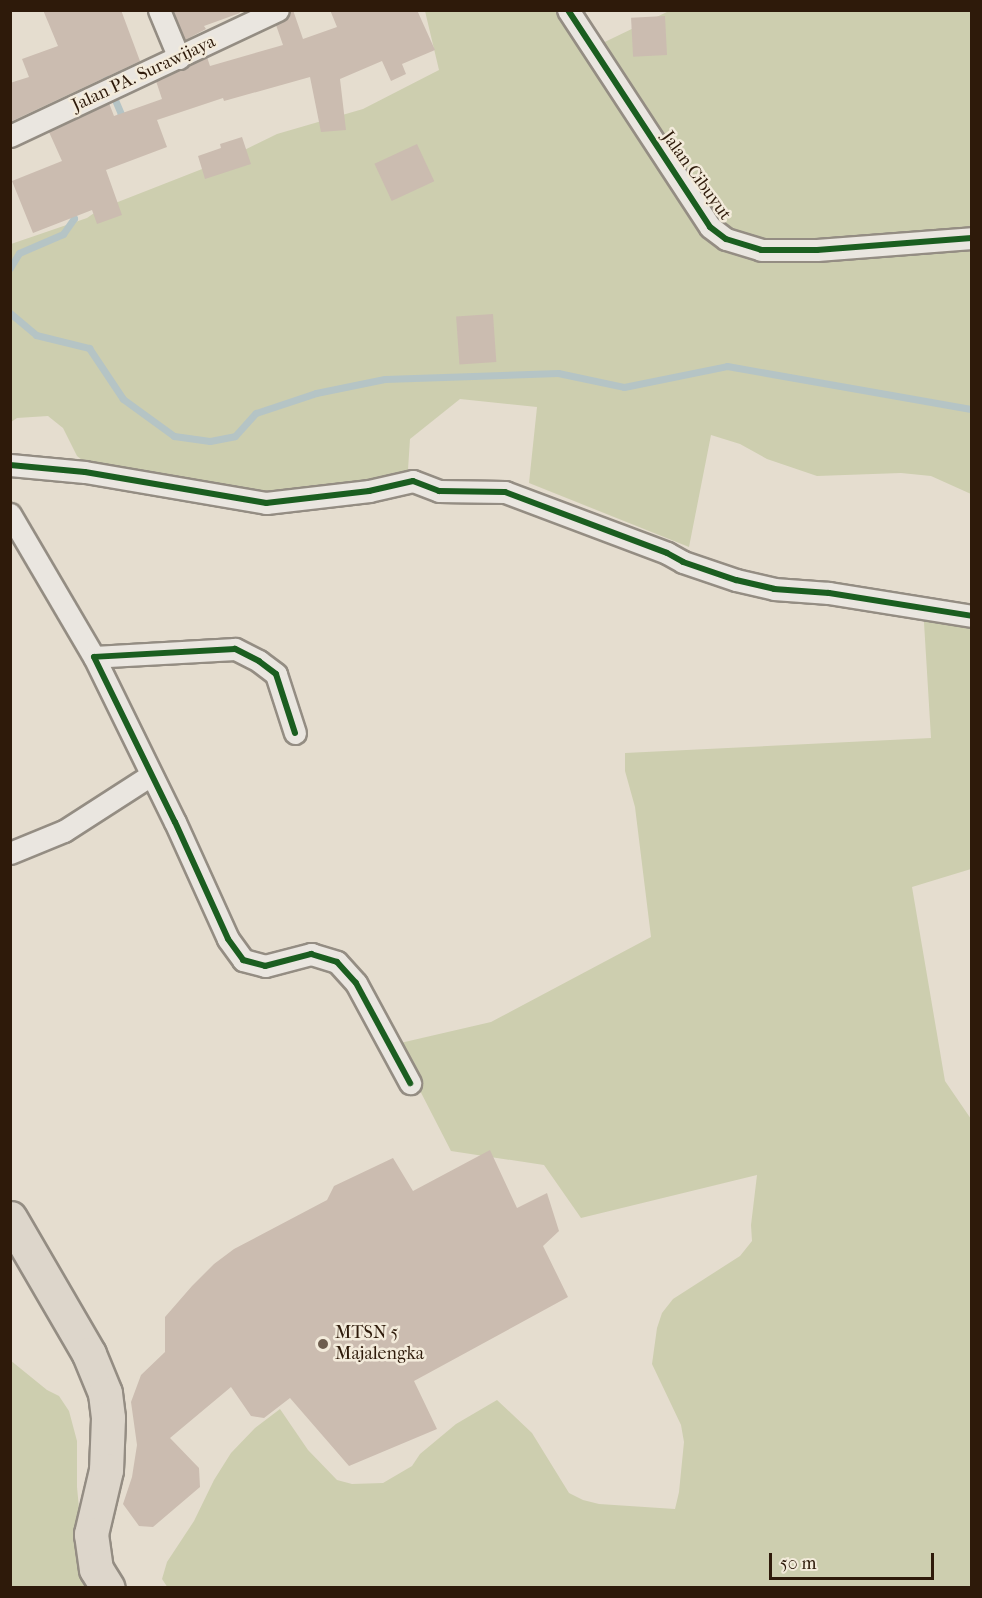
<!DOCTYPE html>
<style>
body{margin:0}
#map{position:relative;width:982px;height:1598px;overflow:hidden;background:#e5ddcf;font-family:"IM FELL French Canon",serif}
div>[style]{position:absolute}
.green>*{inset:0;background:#cdceaf}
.stream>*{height:7px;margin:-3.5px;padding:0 3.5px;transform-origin:3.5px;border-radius:3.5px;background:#b5c4c5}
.building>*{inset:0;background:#cbbcb0;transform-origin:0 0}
.roads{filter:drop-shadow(2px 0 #948d83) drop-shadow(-2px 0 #948d83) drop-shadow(0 2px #948d83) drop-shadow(0 -2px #948d83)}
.minor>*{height:21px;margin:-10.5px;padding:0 10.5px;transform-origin:10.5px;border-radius:10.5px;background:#eae6e0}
.primary>*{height:33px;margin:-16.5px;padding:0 16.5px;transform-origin:16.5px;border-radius:16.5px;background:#ddd6cb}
.cycleway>*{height:6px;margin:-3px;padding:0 3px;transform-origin:3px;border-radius:3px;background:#1b5e20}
.dots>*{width:16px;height:16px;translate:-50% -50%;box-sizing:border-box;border:3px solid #f3ebdb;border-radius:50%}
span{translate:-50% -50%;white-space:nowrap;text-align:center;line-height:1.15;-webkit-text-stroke:5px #f3ebdb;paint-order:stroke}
.street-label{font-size:18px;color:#2e1a0a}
.poi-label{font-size:18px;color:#2e1a0a}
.left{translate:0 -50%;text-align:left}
.frame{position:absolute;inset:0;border:12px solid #2e1a0a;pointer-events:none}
.scale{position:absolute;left:769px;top:1553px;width:165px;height:27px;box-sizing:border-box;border:3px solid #2e1a0a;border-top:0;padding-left:8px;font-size:18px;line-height:21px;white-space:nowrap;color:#2e1a0a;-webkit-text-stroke:4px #f3ebdb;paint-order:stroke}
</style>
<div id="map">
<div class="green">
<div style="clip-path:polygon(425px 11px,561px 11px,584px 52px,669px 11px,971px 11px,971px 494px,931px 476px,901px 473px,817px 476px,767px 459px,740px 444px,711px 435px,689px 547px,529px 483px,537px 407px,460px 399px,410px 439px,407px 485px,275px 500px,90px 466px,77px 456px,63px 428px,48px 416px,17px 418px,11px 422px,11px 244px,87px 218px,100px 209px,220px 162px,277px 134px,363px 109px,439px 70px)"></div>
<div style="clip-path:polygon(923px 606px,971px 616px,971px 869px,912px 887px,945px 1081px,971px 1119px,971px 1587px,168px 1588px,162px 1579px,167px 1562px,194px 1521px,214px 1480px,231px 1453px,255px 1428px,280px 1409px,308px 1450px,337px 1480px,352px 1484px,383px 1483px,412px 1466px,420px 1454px,456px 1424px,497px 1400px,532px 1433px,569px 1493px,583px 1500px,599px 1504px,675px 1509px,679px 1492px,684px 1442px,681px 1425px,652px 1364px,657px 1328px,662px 1313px,673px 1299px,740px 1256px,752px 1241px,751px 1225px,757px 1175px,581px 1218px,544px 1165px,451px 1151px,396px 1044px,491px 1022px,651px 937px,635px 807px,625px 771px,625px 753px,931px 738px)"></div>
<div style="clip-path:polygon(10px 1360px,47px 1390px,59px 1396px,69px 1411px,77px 1441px,77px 1487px,83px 1551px,110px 1587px,11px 1587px)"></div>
</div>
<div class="stream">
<div style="left:102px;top:69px;width:49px;rotate:67.1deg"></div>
<div style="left:121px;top:114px;width:9px;rotate:117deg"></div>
<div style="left:10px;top:268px;width:17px;rotate:-59deg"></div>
<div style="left:19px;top:253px;width:48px;rotate:-23.4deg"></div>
<div style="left:63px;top:234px;width:19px;rotate:-55deg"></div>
<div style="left:74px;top:218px;width:8px;rotate:-113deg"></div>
<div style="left:10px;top:313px;width:34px;rotate:40deg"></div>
<div style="left:36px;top:335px;width:55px;rotate:13.8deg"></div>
<div style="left:89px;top:348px;width:61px;rotate:56.3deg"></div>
<div style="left:123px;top:399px;width:63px;rotate:36deg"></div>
<div style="left:174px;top:436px;width:36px;rotate:8deg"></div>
<div style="left:210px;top:441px;width:25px;rotate:-11deg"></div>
<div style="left:235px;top:436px;width:31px;rotate:-48deg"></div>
<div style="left:256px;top:413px;width:63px;rotate:-18.4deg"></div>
<div style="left:316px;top:393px;width:70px;rotate:-11.5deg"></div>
<div style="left:385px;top:379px;width:173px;rotate:-2deg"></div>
<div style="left:558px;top:373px;width:67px;rotate:12deg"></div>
<div style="left:624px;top:387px;width:105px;rotate:-11.5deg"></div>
<div style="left:727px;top:366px;width:249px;rotate:10deg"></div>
</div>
<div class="building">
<div style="clip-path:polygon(43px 10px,121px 10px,140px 61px,10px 122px,10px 83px,29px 77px,22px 59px,58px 46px)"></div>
<div style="clip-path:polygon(173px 10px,239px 10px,240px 13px,204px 26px,206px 29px,185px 40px)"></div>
<div style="clip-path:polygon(291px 10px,293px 10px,303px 39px,337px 27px,330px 10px,417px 10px,435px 50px,402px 64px,406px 74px,391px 81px,382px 61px,340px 79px,346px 130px,321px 132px,310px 77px,224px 101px,223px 98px,157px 120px,167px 147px,106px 170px,122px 215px,97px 224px,92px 210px,33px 233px,12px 181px,62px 161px,49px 132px,109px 103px,114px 116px,162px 99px,156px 81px,207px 57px,210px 66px,283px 45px,276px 25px,288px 18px)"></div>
<div style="left:665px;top:16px;width:39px;height:34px;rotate:87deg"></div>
<div style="clip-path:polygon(242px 137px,251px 164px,205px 179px,198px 156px,221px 148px,220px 144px)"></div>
<div style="left:417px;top:144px;width:41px;height:47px;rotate:65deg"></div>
<div style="left:493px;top:314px;width:48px;height:37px;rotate:86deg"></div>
<div style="clip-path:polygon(490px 1150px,517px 1208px,547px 1193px,559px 1231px,543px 1246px,568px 1297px,414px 1381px,437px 1429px,349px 1466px,290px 1398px,264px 1418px,251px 1416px,231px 1387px,170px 1438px,199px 1468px,200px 1487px,153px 1527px,139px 1526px,123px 1504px,132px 1477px,137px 1445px,131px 1402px,141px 1375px,165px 1352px,165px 1317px,192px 1286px,214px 1264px,234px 1249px,327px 1200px,334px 1186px,393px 1158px,413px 1191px)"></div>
</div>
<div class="roads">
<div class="minor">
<div style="left:159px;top:10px;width:52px;rotate:67.4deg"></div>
<div style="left:568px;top:10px;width:259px;rotate:56.8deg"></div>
<div style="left:710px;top:227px;width:20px;rotate:37deg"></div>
<div style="left:726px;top:239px;width:37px;rotate:17deg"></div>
<div style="left:761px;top:250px;width:56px"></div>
<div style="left:817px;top:250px;width:155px;rotate:-4.4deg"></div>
<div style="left:10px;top:136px;width:296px;rotate:-25.2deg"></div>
<div style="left:10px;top:465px;width:75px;rotate:5.3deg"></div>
<div style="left:85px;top:472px;width:184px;rotate:9.7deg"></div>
<div style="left:266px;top:503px;width:104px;rotate:-6.6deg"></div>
<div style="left:369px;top:491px;width:45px;rotate:-12.8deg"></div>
<div style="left:413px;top:481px;width:28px;rotate:21deg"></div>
<div style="left:439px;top:491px;width:66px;rotate:0.9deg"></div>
<div style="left:505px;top:492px;width:173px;rotate:20.6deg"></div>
<div style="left:667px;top:553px;width:18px;rotate:29deg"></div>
<div style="left:683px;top:562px;width:56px;rotate:18.8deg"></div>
<div style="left:736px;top:580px;width:39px;rotate:13deg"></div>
<div style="left:774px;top:589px;width:55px;rotate:4.2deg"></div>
<div style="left:829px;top:593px;width:145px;rotate:9.1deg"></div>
<div style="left:10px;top:514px;width:166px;rotate:59.6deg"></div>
<div style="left:295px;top:733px;width:62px;rotate:-107.9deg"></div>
<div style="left:276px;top:674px;width:21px;rotate:-143deg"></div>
<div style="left:259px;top:661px;width:27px;rotate:-153deg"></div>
<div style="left:235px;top:649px;width:141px;rotate:176.8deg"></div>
<div style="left:94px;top:657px;width:184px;rotate:63.9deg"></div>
<div style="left:175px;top:822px;width:128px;rotate:65.6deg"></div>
<div style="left:228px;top:939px;width:26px;rotate:54deg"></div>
<div style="left:243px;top:960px;width:23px;rotate:15deg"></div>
<div style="left:265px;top:966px;width:48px;rotate:-14.6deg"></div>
<div style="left:311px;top:954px;width:27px;rotate:17deg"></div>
<div style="left:337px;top:962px;width:28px;rotate:48deg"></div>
<div style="left:356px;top:983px;width:114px;rotate:61.6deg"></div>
<div style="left:10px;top:853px;width:58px;rotate:-22.2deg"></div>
<div style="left:64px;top:831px;width:103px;rotate:-32.8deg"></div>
</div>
<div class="primary">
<div style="left:10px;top:1218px;width:157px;rotate:59.8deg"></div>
<div style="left:89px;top:1354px;width:42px;rotate:67.7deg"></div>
<div style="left:105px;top:1393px;width:25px;rotate:83deg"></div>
<div style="left:108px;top:1418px;width:52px;rotate:92.2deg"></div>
<div style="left:106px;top:1470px;width:66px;rotate:103.2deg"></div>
<div style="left:91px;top:1534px;width:35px;rotate:82deg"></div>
<div style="left:96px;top:1569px;width:22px;rotate:58deg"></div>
</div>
</div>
<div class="cycleway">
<div style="left:568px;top:10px;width:259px;rotate:56.8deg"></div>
<div style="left:710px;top:227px;width:20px;rotate:37deg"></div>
<div style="left:726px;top:239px;width:37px;rotate:17deg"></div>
<div style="left:761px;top:250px;width:56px"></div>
<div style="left:817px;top:250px;width:155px;rotate:-4.4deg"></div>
<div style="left:10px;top:465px;width:75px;rotate:5.3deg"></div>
<div style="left:85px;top:472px;width:184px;rotate:9.7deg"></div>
<div style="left:266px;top:503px;width:104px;rotate:-6.6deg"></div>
<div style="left:369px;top:491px;width:45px;rotate:-12.8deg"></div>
<div style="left:413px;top:481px;width:28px;rotate:21deg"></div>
<div style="left:439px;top:491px;width:66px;rotate:0.9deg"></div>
<div style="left:505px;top:492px;width:173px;rotate:20.6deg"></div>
<div style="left:667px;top:553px;width:18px;rotate:29deg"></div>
<div style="left:683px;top:562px;width:56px;rotate:18.8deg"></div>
<div style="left:736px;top:580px;width:39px;rotate:13deg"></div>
<div style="left:774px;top:589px;width:55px;rotate:4.2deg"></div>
<div style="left:829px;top:593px;width:145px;rotate:9.1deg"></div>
<div style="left:295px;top:733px;width:62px;rotate:-107.9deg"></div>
<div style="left:276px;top:674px;width:21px;rotate:-143deg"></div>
<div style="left:259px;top:661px;width:27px;rotate:-153deg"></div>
<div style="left:235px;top:649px;width:141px;rotate:176.8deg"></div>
<div style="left:94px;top:657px;width:184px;rotate:63.9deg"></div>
<div style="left:175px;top:822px;width:128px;rotate:65.6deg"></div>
<div style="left:228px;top:939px;width:26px;rotate:54deg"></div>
<div style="left:243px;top:960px;width:23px;rotate:15deg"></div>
<div style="left:265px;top:966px;width:48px;rotate:-14.6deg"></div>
<div style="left:311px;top:954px;width:27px;rotate:17deg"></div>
<div style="left:337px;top:962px;width:28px;rotate:48deg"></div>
<div style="left:356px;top:983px;width:114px;rotate:61.6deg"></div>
</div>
<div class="dots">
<div style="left:323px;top:1344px;background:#6e5e4f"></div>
</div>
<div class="street-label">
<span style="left:144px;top:74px;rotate:-25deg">Jalan PA. Surawijaya</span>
<span style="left:696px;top:176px;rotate:54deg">Jalan Cibuyut</span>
</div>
<div class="poi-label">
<span class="left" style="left:335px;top:1344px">MTSN 5<br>Majalengka</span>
</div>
<div class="frame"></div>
<div class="scale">50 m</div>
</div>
